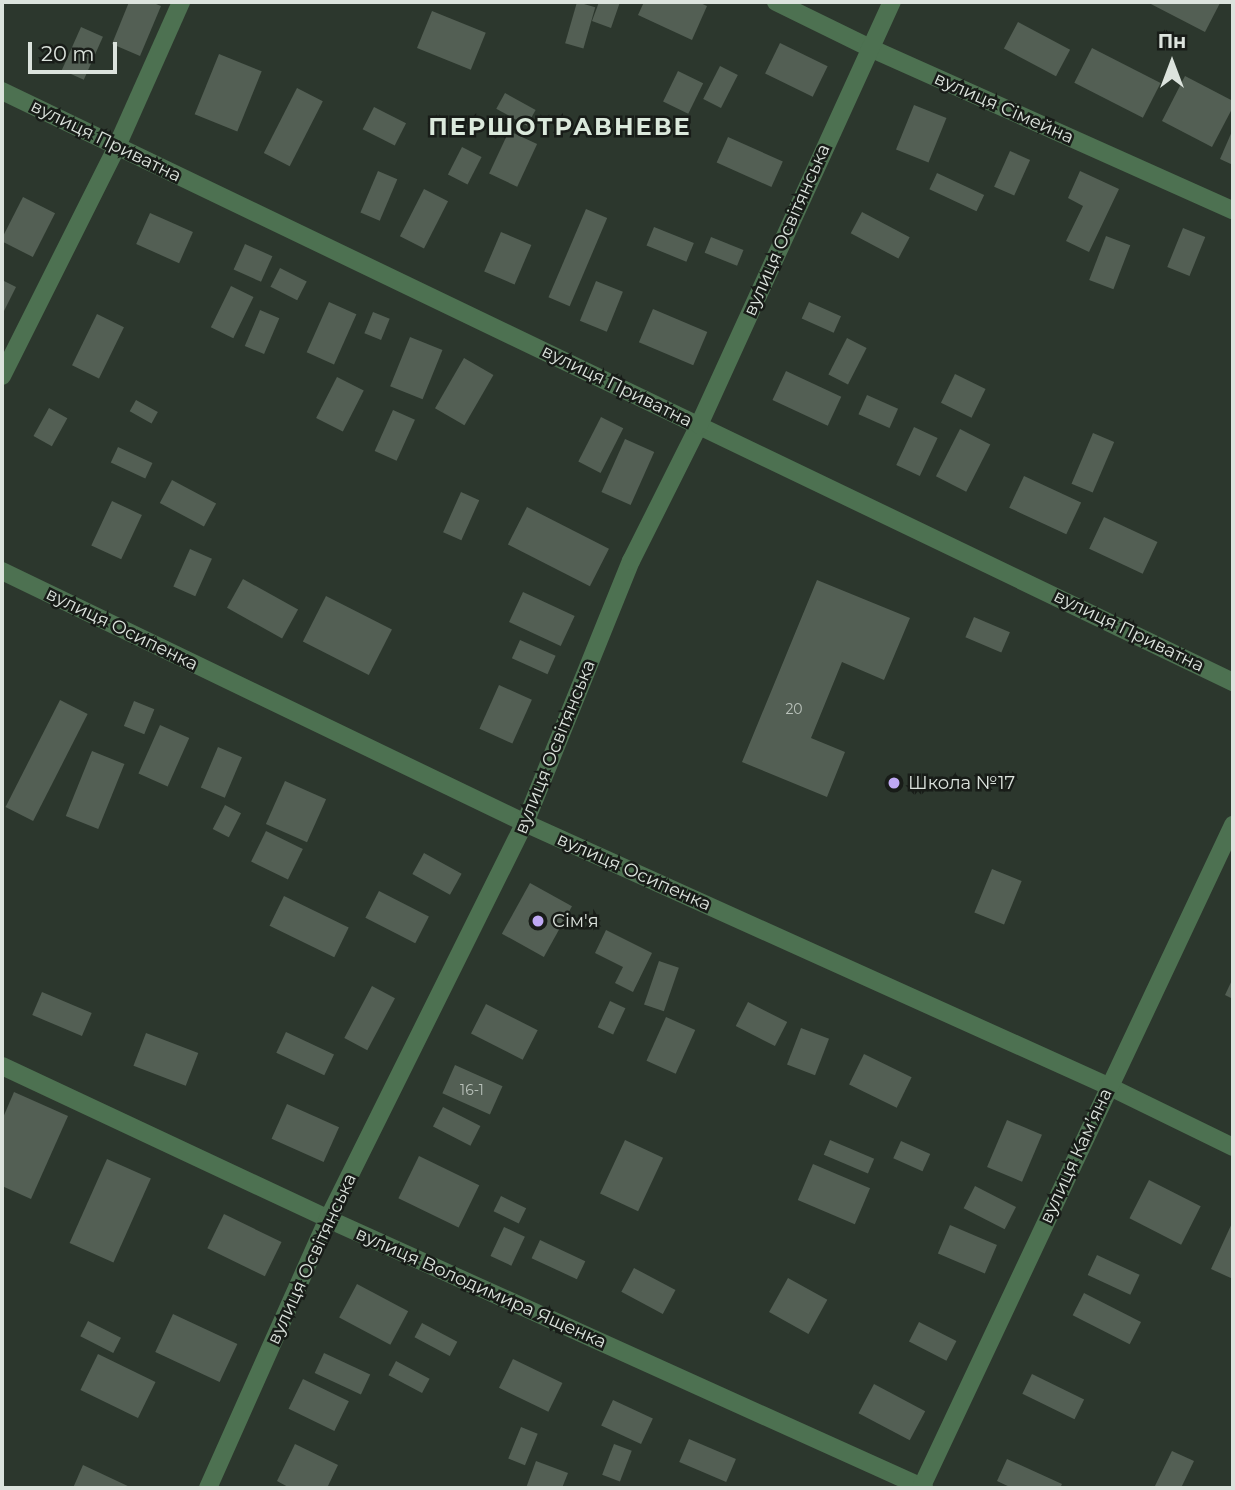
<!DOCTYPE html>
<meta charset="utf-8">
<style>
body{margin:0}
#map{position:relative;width:1235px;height:1490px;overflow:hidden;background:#2c372d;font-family:Montserrat,sans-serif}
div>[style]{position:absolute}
.building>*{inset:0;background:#535f54;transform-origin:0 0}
.minor>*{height:18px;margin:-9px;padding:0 9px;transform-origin:9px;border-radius:9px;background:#4d7151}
.dots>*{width:19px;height:19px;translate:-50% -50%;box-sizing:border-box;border:4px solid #181c18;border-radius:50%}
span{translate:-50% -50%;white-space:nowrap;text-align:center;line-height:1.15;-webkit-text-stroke:5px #181c18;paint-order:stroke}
.number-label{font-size:14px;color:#bac2bb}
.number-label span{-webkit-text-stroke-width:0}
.street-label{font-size:18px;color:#dce3dd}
.poi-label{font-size:18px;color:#dce3dd}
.left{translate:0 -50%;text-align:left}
.district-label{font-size:24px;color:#dbe9dc;font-weight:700;letter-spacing:2px}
.frame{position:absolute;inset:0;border:4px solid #dce3dd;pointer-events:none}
.north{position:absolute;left:1137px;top:28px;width:70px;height:70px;-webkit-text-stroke:5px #181c18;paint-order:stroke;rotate:0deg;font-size:19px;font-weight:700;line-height:28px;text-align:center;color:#dce3dd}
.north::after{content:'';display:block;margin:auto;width:24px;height:32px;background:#dce3dd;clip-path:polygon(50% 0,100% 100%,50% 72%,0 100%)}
.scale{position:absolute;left:28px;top:42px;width:89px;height:32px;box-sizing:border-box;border:4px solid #dce3dd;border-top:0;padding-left:9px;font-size:21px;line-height:24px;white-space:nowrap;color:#dce3dd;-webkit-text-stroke:5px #181c18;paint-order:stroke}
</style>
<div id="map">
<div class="building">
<div style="clip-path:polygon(129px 2px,151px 2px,161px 6px,140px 56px,112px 44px)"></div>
<div style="left:577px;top:2px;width:19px;height:43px;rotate:16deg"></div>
<div style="clip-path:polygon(599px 2px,620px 2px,611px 28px,592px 21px)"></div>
<div style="clip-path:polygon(644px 2px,698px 2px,707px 6px,692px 40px,638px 15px)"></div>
<div style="clip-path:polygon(1147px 2px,1218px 2px,1220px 3px,1205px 32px)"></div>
<div style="left:432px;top:11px;width:58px;height:40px;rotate:22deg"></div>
<div style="left:1018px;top:22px;width:59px;height:30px;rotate:28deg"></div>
<div style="left:81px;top:27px;width:24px;height:47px;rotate:24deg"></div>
<div style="left:780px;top:43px;width:53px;height:34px;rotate:26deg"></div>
<div style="left:1092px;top:48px;width:77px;height:39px;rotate:27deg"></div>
<div style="left:219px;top:54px;width:46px;height:65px;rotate:22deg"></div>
<div style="left:720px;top:66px;width:20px;height:37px;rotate:27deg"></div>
<div style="left:678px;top:71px;width:28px;height:34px;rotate:26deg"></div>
<div style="clip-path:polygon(1185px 76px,1233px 101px,1233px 107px,1212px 147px,1162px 121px)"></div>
<div style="left:297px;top:88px;width:29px;height:73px;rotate:27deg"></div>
<div style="left:505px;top:93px;width:35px;height:18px;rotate:29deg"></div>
<div style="left:914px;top:105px;width:35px;height:48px;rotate:22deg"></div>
<div style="left:374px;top:107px;width:36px;height:25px;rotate:27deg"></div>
<div style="clip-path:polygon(1233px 129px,1233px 165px,1220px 159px)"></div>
<div style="left:509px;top:131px;width:31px;height:47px;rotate:25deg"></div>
<div style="left:728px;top:137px;width:60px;height:28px;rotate:24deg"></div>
<div style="left:462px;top:147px;width:22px;height:31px;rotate:27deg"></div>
<div style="left:1010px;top:151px;width:22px;height:39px;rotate:24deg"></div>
<div style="left:378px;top:171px;width:21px;height:45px;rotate:23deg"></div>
<div style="clip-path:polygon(1080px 171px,1119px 189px,1089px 252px,1066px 241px,1083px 206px,1068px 198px)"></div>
<div style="left:937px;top:173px;width:52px;height:18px;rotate:25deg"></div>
<div style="left:424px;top:189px;width:27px;height:53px;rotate:27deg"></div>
<div style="left:23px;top:197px;width:36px;height:49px;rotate:27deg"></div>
<div style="left:586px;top:209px;width:23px;height:96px;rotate:23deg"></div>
<div style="left:862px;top:212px;width:54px;height:24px;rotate:28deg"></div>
<div style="left:150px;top:213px;width:47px;height:34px;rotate:24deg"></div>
<div style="left:654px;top:227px;width:43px;height:20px;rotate:22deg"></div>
<div style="left:1183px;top:228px;width:24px;height:42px;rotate:22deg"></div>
<div style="left:501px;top:232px;width:33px;height:43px;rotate:23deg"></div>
<div style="left:1106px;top:236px;width:26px;height:47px;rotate:21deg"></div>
<div style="left:711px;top:237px;width:35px;height:17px;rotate:22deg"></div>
<div style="left:245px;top:244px;width:30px;height:28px;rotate:24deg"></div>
<div style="left:280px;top:268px;width:30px;height:21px;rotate:27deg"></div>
<div style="clip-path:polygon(2px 280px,16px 287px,2px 315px)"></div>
<div style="left:596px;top:281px;width:29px;height:43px;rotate:22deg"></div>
<div style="left:231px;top:286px;width:25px;height:46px;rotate:26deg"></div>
<div style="left:329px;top:302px;width:30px;height:55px;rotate:24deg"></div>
<div style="left:809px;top:302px;width:35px;height:18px;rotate:24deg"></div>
<div style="left:653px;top:309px;width:59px;height:36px;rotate:23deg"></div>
<div style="left:260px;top:310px;width:21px;height:39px;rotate:23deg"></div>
<div style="left:373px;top:312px;width:18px;height:23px;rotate:22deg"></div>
<div style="left:97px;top:314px;width:30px;height:57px;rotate:26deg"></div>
<div style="left:410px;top:337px;width:35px;height:53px;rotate:22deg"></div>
<div style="left:847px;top:338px;width:22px;height:41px;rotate:27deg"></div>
<div style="left:464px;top:358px;width:34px;height:58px;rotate:30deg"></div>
<div style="left:786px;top:371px;width:61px;height:32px;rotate:25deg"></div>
<div style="left:955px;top:374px;width:34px;height:32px;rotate:26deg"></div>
<div style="left:337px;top:377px;width:30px;height:46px;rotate:27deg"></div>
<div style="left:867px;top:395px;width:34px;height:21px;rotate:24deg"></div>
<div style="left:136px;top:400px;width:25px;height:13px;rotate:29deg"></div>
<div style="left:49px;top:408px;width:21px;height:32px;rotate:29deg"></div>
<div style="left:393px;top:410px;width:24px;height:45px;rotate:24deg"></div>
<div style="left:601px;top:417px;width:25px;height:50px;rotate:27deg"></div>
<div style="left:914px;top:427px;width:26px;height:42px;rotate:25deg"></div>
<div style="left:960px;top:429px;width:34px;height:53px;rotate:27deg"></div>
<div style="left:1093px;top:433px;width:23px;height:55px;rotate:23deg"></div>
<div style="left:625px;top:439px;width:32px;height:58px;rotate:24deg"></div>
<div style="left:118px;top:447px;width:38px;height:17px;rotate:25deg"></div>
<div style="left:1024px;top:476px;width:63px;height:35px;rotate:25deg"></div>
<div style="left:172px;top:480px;width:50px;height:26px;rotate:28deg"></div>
<div style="left:461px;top:492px;width:20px;height:44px;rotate:24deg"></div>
<div style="left:112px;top:501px;width:33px;height:49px;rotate:25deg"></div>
<div style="left:527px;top:507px;width:92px;height:42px;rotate:27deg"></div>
<div style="left:1104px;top:517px;width:59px;height:35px;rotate:25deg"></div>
<div style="left:190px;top:549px;width:24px;height:41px;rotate:24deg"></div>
<div style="left:243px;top:579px;width:63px;height:33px;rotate:29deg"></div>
<div style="clip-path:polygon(817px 580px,910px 618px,884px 680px,842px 662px,811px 738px,845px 752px,827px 797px,742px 762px)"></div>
<div style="left:523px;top:592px;width:57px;height:33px;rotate:25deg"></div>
<div style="left:326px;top:596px;width:74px;height:51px;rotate:27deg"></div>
<div style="left:974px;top:617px;width:39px;height:22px;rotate:23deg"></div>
<div style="left:520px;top:640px;width:39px;height:20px;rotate:24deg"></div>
<div style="left:499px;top:685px;width:36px;height:48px;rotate:24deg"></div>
<div style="left:60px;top:700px;width:31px;height:120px;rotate:27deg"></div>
<div style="left:134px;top:701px;width:22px;height:27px;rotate:22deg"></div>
<div style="left:160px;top:725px;width:32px;height:53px;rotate:24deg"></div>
<div style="left:218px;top:747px;width:26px;height:44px;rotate:23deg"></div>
<div style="left:92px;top:751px;width:35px;height:70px;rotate:22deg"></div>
<div style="left:285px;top:781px;width:45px;height:47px;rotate:24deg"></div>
<div style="left:225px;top:805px;width:18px;height:27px;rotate:27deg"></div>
<div style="left:266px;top:831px;width:41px;height:34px;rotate:26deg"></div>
<div style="left:424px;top:853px;width:43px;height:24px;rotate:29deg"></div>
<div style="left:992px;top:869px;width:32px;height:47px;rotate:22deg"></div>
<div style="left:530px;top:883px;width:48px;height:58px;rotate:29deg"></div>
<div style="left:379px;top:891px;width:56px;height:30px;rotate:27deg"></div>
<div style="left:284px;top:896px;width:72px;height:33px;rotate:26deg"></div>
<div style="clip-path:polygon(606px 930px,652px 953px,633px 992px,615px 983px,623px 967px,595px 953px)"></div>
<div style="left:659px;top:961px;width:21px;height:46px;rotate:19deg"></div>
<div style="clip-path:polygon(1233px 978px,1233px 999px,1225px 995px)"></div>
<div style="left:372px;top:986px;width:26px;height:59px;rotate:28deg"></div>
<div style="left:42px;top:992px;width:54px;height:25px;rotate:23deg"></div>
<div style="left:610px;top:1001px;width:17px;height:29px;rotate:25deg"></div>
<div style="left:748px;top:1002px;width:44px;height:27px;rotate:27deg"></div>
<div style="left:486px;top:1004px;width:58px;height:33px;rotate:27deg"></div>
<div style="left:666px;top:1017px;width:32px;height:48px;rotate:24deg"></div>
<div style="left:801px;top:1028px;width:30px;height:39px;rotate:21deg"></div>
<div style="left:286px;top:1032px;width:53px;height:23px;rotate:25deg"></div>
<div style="left:146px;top:1033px;width:56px;height:35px;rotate:21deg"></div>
<div style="left:864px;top:1054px;width:53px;height:34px;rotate:26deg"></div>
<div style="left:455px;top:1065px;width:52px;height:31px;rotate:24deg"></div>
<div style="clip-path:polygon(14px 1092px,68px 1116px,31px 1199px,2px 1186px,2px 1120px)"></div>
<div style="left:287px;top:1104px;width:57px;height:38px;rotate:24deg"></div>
<div style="left:443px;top:1107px;width:42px;height:22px;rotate:27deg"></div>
<div style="left:1007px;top:1120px;width:38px;height:51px;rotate:23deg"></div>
<div style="left:625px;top:1140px;width:42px;height:59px;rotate:25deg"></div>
<div style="left:830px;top:1140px;width:48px;height:16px;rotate:23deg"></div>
<div style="left:901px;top:1141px;width:32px;height:19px;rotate:24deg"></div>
<div style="left:419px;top:1156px;width:67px;height:47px;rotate:26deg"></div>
<div style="left:107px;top:1159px;width:48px;height:92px;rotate:24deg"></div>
<div style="left:813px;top:1164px;width:62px;height:39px;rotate:23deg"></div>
<div style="left:1149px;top:1180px;width:58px;height:43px;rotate:27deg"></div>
<div style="left:975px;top:1186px;width:46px;height:25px;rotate:27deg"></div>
<div style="left:501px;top:1196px;width:28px;height:17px;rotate:26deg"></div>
<div style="left:224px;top:1214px;width:64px;height:38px;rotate:26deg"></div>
<div style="clip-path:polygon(1233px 1221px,1233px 1279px,1211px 1269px)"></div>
<div style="left:950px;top:1225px;width:51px;height:31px;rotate:23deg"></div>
<div style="left:504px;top:1227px;width:23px;height:32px;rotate:25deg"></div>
<div style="left:540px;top:1240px;width:50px;height:20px;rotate:25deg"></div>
<div style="left:1097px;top:1255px;width:47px;height:22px;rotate:25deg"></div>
<div style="left:634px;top:1268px;width:47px;height:27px;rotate:28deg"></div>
<div style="left:788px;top:1278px;width:45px;height:39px;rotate:29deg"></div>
<div style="left:357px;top:1284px;width:58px;height:38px;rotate:28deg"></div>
<div style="left:1084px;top:1293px;width:64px;height:25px;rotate:27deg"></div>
<div style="left:173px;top:1314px;width:71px;height:42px;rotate:25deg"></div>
<div style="left:88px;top:1321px;width:37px;height:17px;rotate:27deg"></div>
<div style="left:919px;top:1322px;width:42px;height:22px;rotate:27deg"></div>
<div style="left:422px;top:1323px;width:40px;height:16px;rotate:28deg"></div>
<div style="left:324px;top:1353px;width:51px;height:22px;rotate:25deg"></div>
<div style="left:98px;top:1354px;width:64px;height:40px;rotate:26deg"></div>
<div style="left:513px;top:1359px;width:55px;height:32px;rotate:26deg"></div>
<div style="left:396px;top:1361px;width:38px;height:16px;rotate:28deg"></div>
<div style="left:1032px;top:1374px;width:58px;height:22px;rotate:26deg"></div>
<div style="left:303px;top:1379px;width:51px;height:33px;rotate:26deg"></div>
<div style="left:874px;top:1384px;width:58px;height:33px;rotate:28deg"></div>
<div style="left:613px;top:1400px;width:44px;height:28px;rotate:25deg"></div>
<div style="left:521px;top:1427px;width:18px;height:34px;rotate:22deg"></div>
<div style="left:689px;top:1439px;width:51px;height:25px;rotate:23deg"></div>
<div style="clip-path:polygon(295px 1444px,338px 1465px,327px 1488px,290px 1488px,277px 1481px)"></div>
<div style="left:614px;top:1444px;width:19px;height:33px;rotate:21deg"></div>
<div style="clip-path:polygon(1172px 1451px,1194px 1461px,1181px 1488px,1154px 1488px)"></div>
<div style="clip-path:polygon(1007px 1459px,1062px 1484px,1060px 1488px,1012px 1488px,997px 1481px)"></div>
<div style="clip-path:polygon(536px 1461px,568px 1473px,562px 1488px,526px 1488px)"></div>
<div style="clip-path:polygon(83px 1465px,132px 1488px,73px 1488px)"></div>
</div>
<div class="minor">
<div style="left:776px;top:2px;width:105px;rotate:26.1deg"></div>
<div style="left:870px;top:48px;width:398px;rotate:24.1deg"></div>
<div style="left:2px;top:91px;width:1366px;rotate:25.65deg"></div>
<div style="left:2px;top:376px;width:257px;rotate:-63.4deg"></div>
<div style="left:117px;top:146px;width:158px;rotate:-66deg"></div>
<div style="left:2px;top:571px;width:581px;rotate:25.73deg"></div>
<div style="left:525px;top:823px;width:640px;rotate:24.28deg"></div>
<div style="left:1108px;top:1086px;width:139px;rotate:26deg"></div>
<div style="left:2px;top:1066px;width:360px;rotate:25.1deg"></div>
<div style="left:328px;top:1219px;width:654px;rotate:24.29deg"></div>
<div style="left:208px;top:1488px;width:295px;rotate:-66deg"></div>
<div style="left:328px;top:1219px;width:442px;rotate:-63.6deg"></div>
<div style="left:525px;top:823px;width:283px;rotate:-68deg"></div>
<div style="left:631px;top:561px;width:152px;rotate:-63.4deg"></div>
<div style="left:699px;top:425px;width:465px;rotate:-65.5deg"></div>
<div style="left:921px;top:1488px;width:733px;rotate:-64.8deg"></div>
</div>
<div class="dots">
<div style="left:894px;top:783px;background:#bfa9f4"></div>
<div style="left:538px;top:921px;background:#bfa9f4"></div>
</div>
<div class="number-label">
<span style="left:794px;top:709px">20</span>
<span style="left:472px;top:1090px">16-1</span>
</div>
<div class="street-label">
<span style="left:1004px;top:108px;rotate:24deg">вулиця Сімейна</span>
<span style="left:106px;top:141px;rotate:26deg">вулиця Приватна</span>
<span style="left:787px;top:230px;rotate:-66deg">вулиця Освітянська</span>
<span style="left:617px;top:386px;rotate:26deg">вулиця Приватна</span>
<span style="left:122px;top:629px;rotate:26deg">вулиця Осипенка</span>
<span style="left:1129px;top:631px;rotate:26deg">вулиця Приватна</span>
<span style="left:555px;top:747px;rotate:-68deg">вулиця Освітянська</span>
<span style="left:634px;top:872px;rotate:24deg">вулиця Осипенка</span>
<span style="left:1076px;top:1156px;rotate:-65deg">вулиця Кам’яна</span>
<span style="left:312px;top:1259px;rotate:-65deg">вулиця Освітянська</span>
<span style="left:481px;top:1288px;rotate:24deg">вулиця Володимира Ященка</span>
</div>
<div class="poi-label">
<span class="left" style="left:908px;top:783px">Школа №17</span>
<span class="left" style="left:552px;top:921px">Сім'я</span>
</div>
<div class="district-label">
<span style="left:560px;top:127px">ПЕРШОТРАВНЕВЕ</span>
</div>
<div class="frame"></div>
<div class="north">Пн</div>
<div class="scale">20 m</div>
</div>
